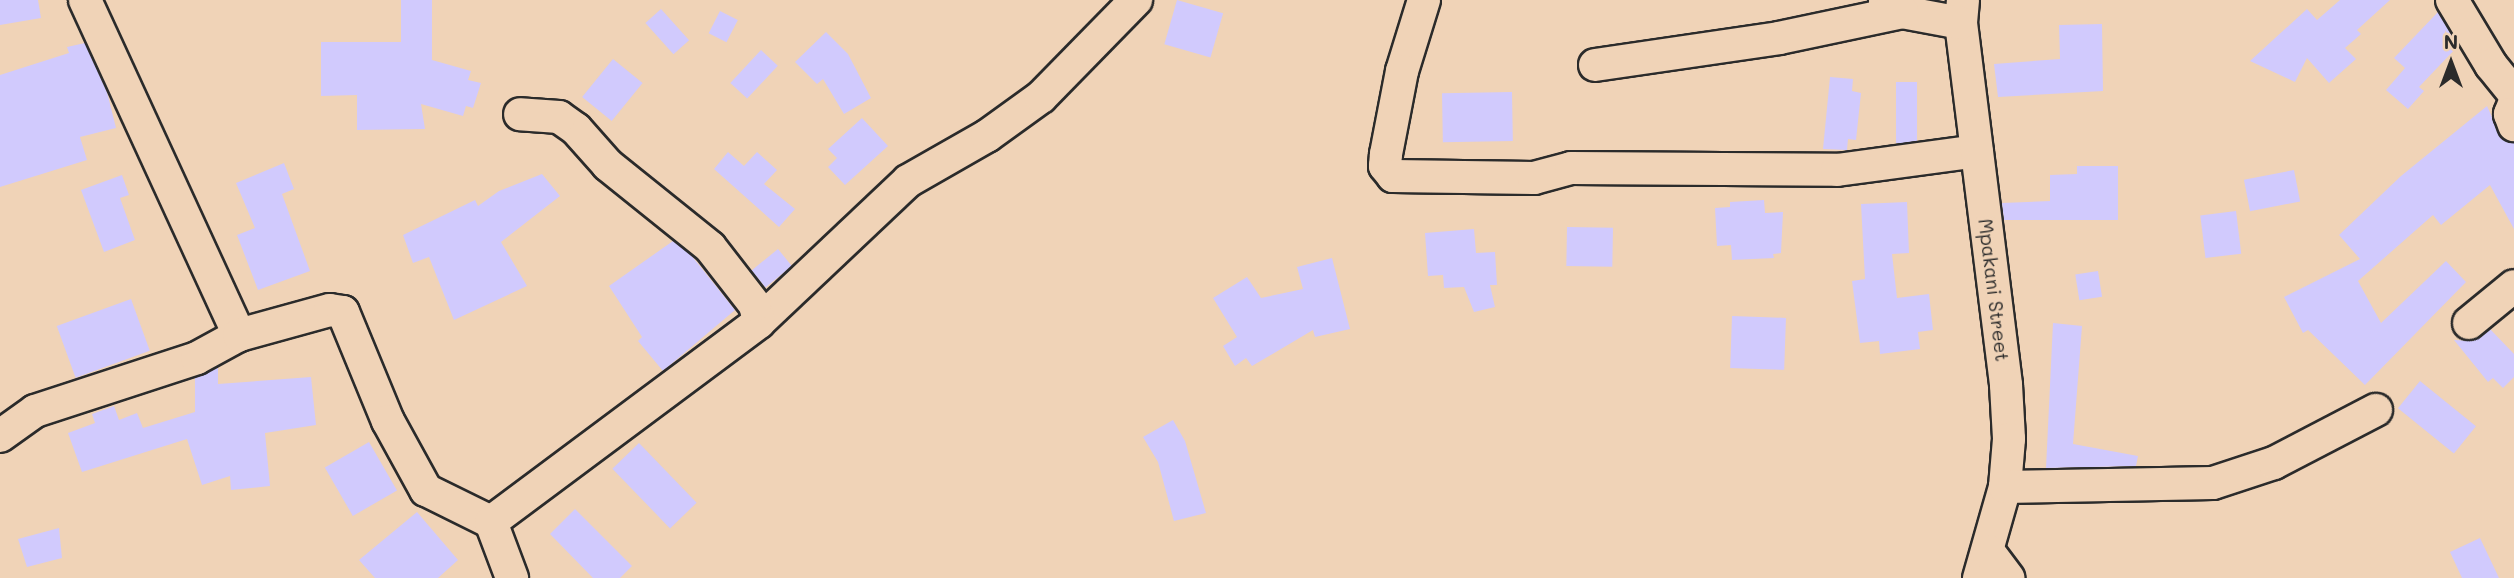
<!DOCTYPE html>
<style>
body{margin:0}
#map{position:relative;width:2514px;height:578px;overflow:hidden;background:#f0d3b7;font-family:Mali,sans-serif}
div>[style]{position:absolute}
.building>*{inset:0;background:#d1cafd;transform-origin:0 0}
.roads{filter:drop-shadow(2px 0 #2b2b2b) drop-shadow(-2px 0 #2b2b2b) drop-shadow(0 2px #2b2b2b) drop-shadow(0 -2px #2b2b2b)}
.minor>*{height:32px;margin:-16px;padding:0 16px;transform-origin:16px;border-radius:16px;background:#f0d3b7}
span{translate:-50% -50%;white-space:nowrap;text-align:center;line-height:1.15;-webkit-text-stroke:6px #f0d3b7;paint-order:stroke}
.street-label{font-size:19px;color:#2b2b2b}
.north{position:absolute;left:2416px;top:28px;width:70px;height:70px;-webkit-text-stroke:5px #f0d3b7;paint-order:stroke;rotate:0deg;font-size:19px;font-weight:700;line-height:28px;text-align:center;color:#2b2b2b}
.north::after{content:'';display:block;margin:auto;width:24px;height:32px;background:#2b2b2b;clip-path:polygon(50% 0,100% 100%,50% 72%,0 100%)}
</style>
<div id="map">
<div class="building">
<div style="clip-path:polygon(0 0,38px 0,41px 18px,0 25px)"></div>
<div style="clip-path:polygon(401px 0,432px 0,432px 60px,471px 71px,468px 80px,481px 83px,473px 108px,466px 106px,463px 116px,421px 104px,425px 129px,357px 130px,357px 95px,321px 96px,321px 42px,401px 42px)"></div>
<div style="left:1177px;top:0;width:48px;height:46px;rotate:16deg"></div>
<div style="clip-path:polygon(2340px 0,2390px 0,2357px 30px,2361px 34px,2345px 48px,2356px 59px,2329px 83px,2307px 58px,2295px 82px,2250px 61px,2307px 9px,2317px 20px)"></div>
<div style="left:661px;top:9px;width:42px;height:21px;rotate:48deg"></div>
<div style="left:720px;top:11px;width:20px;height:25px;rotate:27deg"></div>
<div style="clip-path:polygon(2438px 12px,2458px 46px,2419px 87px,2424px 91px,2408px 109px,2386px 90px,2405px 68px,2394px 58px)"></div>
<div style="clip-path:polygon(2102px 24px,2103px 91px,1998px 97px,1994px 64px,2060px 59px,2059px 25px)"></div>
<div style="clip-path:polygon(826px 32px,848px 54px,871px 98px,844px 114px,823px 79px,817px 84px,795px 62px)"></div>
<div style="clip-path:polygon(85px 43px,107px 92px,116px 128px,80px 137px,87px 160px,0 187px,0 75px,69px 53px,67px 47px)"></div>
<div style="left:761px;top:50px;width:23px;height:45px;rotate:43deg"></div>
<div style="left:613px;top:59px;width:38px;height:49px;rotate:39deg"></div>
<div style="clip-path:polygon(1830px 77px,1853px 79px,1852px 91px,1861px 93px,1856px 140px,1848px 139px,1847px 150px,1823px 149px)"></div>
<div style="left:1896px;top:82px;width:21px;height:61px"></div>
<div style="left:1512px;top:92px;width:49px;height:70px;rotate:89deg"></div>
<div style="clip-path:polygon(2487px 106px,2502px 139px,2514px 143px,2514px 229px,2490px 185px,2441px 225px,2433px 215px,2358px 281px,2381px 323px,2446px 261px,2466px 282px,2365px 385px,2308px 330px,2303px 333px,2284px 297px,2360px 259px,2339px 235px,2401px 176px)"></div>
<div style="clip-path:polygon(862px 118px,888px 146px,845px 185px,828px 167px,837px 158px,828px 149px)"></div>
<div style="clip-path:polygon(728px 152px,744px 166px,757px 152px,777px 170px,764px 184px,795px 209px,779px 227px,714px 169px)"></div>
<div style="clip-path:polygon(284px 163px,294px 189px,282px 194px,310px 271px,258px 290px,237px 235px,255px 228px,236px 183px)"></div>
<div style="clip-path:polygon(2077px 166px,2118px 166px,2118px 220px,2004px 220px,2002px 203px,2050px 201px,2050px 175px,2077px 174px)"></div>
<div style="left:2294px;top:170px;width:32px;height:51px;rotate:79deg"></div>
<div style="clip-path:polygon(542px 174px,560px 196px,501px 242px,527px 286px,454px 320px,429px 257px,413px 263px,403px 235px,475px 200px,478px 206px,499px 191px)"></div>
<div style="clip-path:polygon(122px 175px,129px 195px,120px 198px,135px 240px,104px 252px,81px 190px)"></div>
<div style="clip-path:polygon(1764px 200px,1765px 213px,1783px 212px,1781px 253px,1773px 254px,1774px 258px,1732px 260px,1731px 245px,1717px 246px,1715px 208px,1730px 207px,1730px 202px)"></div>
<div style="clip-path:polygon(1907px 202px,1909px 253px,1892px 254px,1897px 298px,1929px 294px,1933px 330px,1918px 332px,1920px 349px,1880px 354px,1879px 341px,1860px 343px,1852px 281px,1865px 279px,1861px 204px)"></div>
<div style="left:2236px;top:211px;width:43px;height:36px;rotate:83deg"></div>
<div style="left:1567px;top:227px;width:46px;height:39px;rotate:1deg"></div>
<div style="clip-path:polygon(1474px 229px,1476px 253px,1495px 252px,1497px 285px,1490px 285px,1495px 307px,1474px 312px,1464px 287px,1444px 288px,1443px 275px,1428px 276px,1425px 233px)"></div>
<div style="clip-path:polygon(673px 241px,691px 255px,735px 310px,663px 371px,638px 341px,642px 337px,609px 286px)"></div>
<div style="left:778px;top:249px;width:22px;height:34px;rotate:51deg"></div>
<div style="clip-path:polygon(1332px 258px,1350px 329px,1315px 337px,1313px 330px,1252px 366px,1246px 358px,1235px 366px,1223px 346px,1237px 337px,1213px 298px,1247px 277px,1261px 298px,1303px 289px,1297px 267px)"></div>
<div style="left:2098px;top:271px;width:26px;height:23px;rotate:81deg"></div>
<div style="left:131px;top:299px;width:55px;height:79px;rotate:70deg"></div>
<div style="left:1732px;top:316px;width:54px;height:52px;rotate:2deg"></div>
<div style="clip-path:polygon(2053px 323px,2082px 326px,2073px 444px,2138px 456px,2136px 466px,2046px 468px)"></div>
<div style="clip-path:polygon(2490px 329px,2514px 354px,2514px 377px,2503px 388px,2493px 378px,2488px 382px,2454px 340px,2473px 341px)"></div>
<div style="clip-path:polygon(218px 367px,218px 384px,311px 377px,316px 425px,265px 433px,270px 486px,231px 490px,230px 476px,202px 485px,187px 439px,82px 472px,68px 433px,95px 423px,92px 414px,114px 406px,119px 420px,137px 413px,143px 428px,195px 412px,195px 378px)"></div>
<div style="left:2420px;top:381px;width:72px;height:35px;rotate:39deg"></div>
<div style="clip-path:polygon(1173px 420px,1185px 441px,1206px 513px,1174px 521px,1158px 462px,1143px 437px)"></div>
<div style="left:369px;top:442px;width:56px;height:51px;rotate:60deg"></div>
<div style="left:639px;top:443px;width:83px;height:37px;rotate:46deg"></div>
<div style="clip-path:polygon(575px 509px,632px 566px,620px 578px,593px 578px,550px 534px)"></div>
<div style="clip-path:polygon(417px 512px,458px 560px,438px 578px,375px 578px,359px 560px)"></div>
<div style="clip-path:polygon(59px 528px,62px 558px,27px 567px,18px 539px)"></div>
<div style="clip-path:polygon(2480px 538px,2499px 578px,2462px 578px,2450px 552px)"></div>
</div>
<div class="roads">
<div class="minor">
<div style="left:85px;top:0;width:369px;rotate:65.3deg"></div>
<div style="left:1424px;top:0;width:74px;rotate:107.2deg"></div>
<div style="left:1402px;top:71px;width:85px;rotate:100.9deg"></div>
<div style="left:1386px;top:154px;width:12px;rotate:95deg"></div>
<div style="left:1385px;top:166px;width:13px;rotate:51deg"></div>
<div style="left:1393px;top:176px;width:141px;rotate:0.8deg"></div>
<div style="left:1534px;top:178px;width:38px;rotate:-15deg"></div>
<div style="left:1571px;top:168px;width:266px;rotate:0.4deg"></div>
<div style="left:1837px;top:170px;width:141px;rotate:-7.7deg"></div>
<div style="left:1963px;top:0;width:23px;rotate:95deg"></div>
<div style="left:1961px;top:23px;width:365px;rotate:82.9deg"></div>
<div style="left:2006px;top:385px;width:54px;rotate:86.8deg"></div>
<div style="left:2009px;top:439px;width:48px;rotate:94.8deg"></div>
<div style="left:2005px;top:487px;width:95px;rotate:105.9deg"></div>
<div style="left:2452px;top:0;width:76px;rotate:59deg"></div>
<div style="left:2491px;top:65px;width:36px;rotate:51deg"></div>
<div style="left:1885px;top:2px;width:20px;rotate:30deg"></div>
<div style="left:1902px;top:12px;width:60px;rotate:10.6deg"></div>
<div style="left:1595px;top:65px;width:186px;rotate:-8.3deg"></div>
<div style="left:1779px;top:38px;width:126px;rotate:-11.9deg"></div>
<div style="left:2514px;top:104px;width:11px;rotate:112deg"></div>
<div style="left:2510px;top:114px;width:12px;rotate:70deg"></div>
<div style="left:759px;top:322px;width:205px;rotate:-43.4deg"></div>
<div style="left:908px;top:181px;width:91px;rotate:-29.7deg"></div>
<div style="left:987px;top:136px;width:67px;rotate:-35.8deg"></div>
<div style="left:1041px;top:97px;width:136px;rotate:-45.6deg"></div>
<div style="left:2469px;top:323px;width:58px;rotate:-39.4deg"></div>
<div style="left:0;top:436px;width:43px;rotate:-35.5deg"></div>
<div style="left:35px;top:411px;width:170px;rotate:-18.1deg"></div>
<div style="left:197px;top:358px;width:48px;rotate:-28.7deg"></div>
<div style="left:239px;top:335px;width:94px;rotate:-15.4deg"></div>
<div style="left:330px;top:310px;width:13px;rotate:9deg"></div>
<div style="left:343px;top:312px;width:118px;rotate:67.6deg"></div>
<div style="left:388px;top:421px;width:79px;rotate:61.2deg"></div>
<div style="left:426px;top:490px;width:72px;rotate:26.2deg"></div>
<div style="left:491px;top:522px;width:60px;rotate:69.4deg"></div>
<div style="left:2005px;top:487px;width:208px;rotate:-1.1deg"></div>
<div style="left:2213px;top:483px;width:64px;rotate:-18.2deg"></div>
<div style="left:2274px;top:463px;width:115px;rotate:-27.5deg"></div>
<div style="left:491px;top:522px;width:334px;rotate:-36.7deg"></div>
<div style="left:759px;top:322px;width:17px;rotate:-103deg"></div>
<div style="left:755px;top:305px;width:73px;rotate:-127.8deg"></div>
<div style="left:710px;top:247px;width:131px;rotate:-141.2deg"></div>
<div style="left:608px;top:165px;width:48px;rotate:-131.6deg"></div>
<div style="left:576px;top:129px;width:21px;rotate:-145deg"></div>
<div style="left:559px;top:117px;width:39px;rotate:-176deg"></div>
<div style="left:1988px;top:551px;width:34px;rotate:53deg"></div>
</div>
</div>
<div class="street-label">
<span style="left:1994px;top:290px;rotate:83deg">Mpakani Street</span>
</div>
<div class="north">N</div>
</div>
